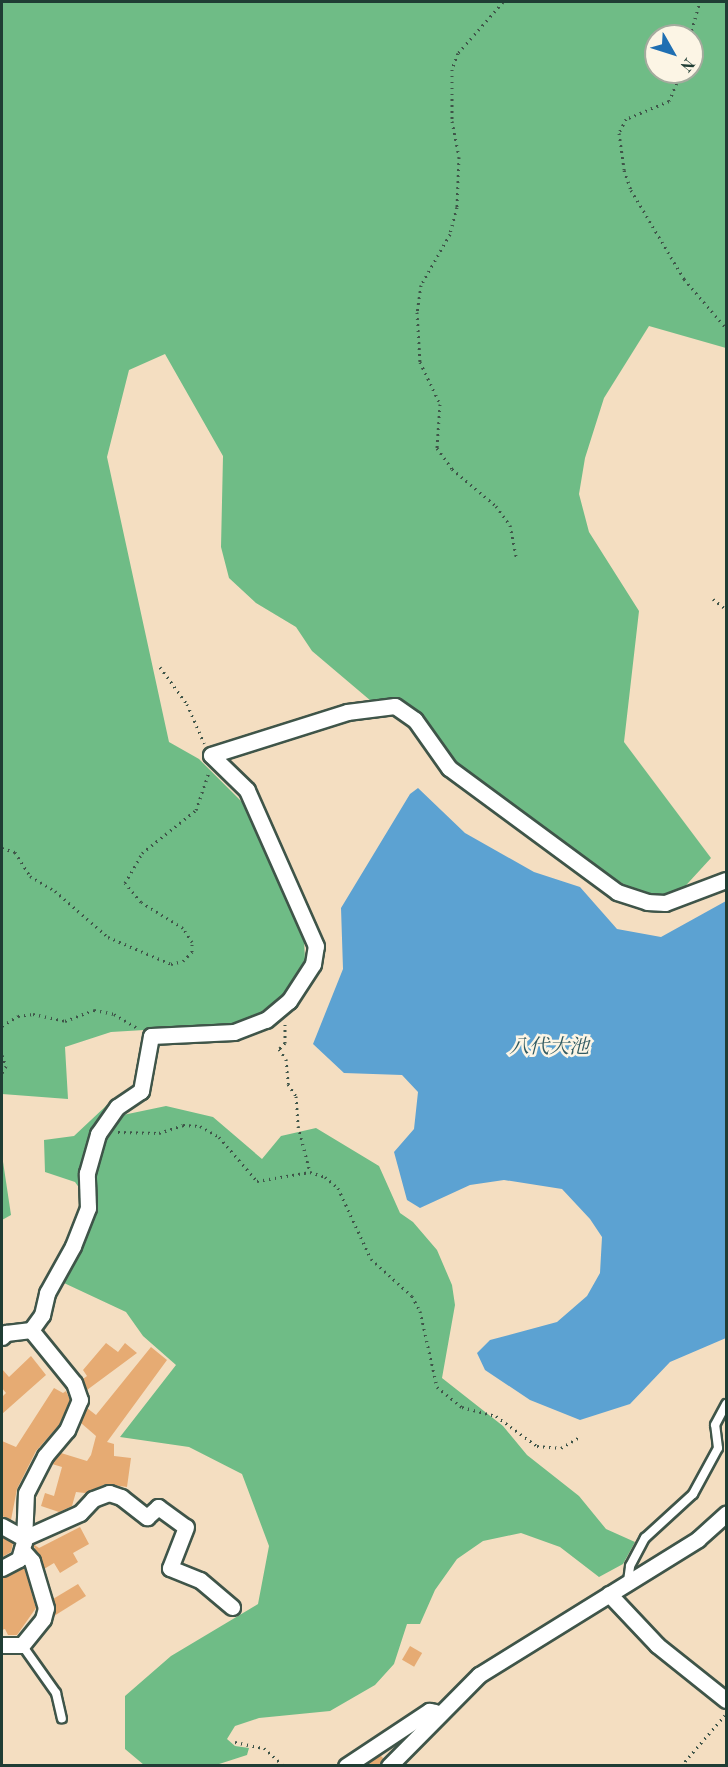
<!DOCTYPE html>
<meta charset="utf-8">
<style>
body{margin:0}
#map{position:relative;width:728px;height:1767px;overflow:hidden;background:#f4dec1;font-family:"Old Standard TT","Noto Serif JP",serif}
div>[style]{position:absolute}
.forest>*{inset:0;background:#6fbc86}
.water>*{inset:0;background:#5ca2d2}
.building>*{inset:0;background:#e6ab73;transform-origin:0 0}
.path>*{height:3px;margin-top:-1.5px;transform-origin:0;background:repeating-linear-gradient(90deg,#3f5549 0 1.5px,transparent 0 6px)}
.roads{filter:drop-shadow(2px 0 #3f5549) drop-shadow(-2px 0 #3f5549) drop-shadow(0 2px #3f5549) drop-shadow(0 -2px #3f5549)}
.lane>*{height:8px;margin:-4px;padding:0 4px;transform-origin:4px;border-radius:4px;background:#fff}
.street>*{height:15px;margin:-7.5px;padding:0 7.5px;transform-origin:7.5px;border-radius:7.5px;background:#fff}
span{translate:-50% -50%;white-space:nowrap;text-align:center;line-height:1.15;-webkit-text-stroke:5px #fcf5e5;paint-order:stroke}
.water-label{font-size:20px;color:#315b63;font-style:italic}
.frame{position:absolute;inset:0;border:3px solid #1f3d34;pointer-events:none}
.north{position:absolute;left:644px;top:24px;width:60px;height:60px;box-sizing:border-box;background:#fcf5e5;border:2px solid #a4ab9e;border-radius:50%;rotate:129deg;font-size:16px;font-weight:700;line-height:24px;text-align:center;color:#1f3d34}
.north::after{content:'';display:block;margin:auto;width:21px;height:27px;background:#1f6fb2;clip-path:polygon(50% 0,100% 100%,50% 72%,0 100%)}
</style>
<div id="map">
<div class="forest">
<div style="clip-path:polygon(evenodd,2px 2px,726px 2px,726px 348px,649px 326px,604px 398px,585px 458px,579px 494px,589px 532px,639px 611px,624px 742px,711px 858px,678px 894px,645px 898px,545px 833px,462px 769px,426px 722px,402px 703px,371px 701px,312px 651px,296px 627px,256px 603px,229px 578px,221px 547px,223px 456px,165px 354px,129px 370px,107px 457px,169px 742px,199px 759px,244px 804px,304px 940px,305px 959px,288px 992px,244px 1024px,111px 1032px,65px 1047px,68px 1099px,2px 1094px,2px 2px,656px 36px,692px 36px,692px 72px,656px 72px,656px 36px)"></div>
<div style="clip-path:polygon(107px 1105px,123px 1115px,166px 1106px,213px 1117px,262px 1159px,281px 1136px,316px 1128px,379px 1166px,400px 1213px,413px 1222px,437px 1250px,452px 1285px,455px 1305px,442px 1378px,503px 1426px,527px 1455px,579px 1496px,606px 1529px,635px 1542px,623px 1564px,599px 1577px,560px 1547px,521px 1533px,483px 1541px,457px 1559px,435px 1590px,420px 1624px,407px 1624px,394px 1664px,375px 1685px,330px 1711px,259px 1718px,235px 1726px,227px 1739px,235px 1746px,249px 1748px,247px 1755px,216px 1765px,144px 1765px,125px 1749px,125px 1696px,171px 1656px,258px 1604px,269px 1546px,242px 1474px,189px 1447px,120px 1437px,176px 1365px,143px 1336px,126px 1312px,64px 1283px,94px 1209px,75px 1182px,45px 1172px,44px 1140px,74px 1136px)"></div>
<div style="clip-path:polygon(2px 1155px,11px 1215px,2px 1220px)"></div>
</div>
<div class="water">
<div style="clip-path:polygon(418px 788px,465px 833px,534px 872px,580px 887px,617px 929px,661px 937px,726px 901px,726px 1338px,670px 1362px,630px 1404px,580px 1420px,530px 1400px,485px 1370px,477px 1353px,490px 1340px,557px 1322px,587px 1296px,600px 1273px,602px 1237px,590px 1219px,562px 1189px,504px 1180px,470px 1185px,420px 1208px,407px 1200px,394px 1152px,414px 1129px,418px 1092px,402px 1075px,344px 1073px,313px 1044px,343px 969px,341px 908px,410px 794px)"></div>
</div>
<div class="building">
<div style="clip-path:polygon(106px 1343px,118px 1352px,125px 1343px,137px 1353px,87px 1390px,83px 1379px,87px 1376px,83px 1370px)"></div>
<div style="clip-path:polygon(151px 1347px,167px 1360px,107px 1442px,114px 1444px,114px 1456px,131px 1458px,127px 1487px,106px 1484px,85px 1493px,76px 1492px,72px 1506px,59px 1512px,41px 1506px,45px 1493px,54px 1496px,62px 1467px,52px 1464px,61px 1453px,87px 1461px,91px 1455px,96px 1436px,81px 1423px,87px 1408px,96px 1415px)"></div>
<div style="clip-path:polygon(31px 1356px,46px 1375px,2px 1414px,2px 1397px,6px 1393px,2px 1388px,2px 1369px,9px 1377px)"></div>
<div style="clip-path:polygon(54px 1388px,63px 1393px,66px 1391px,70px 1400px,59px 1425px,36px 1451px,17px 1489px,11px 1520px,2px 1516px,2px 1441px,16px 1447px)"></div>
<div style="clip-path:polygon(80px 1527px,89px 1544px,73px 1553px,78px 1562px,60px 1573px,54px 1563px,44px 1569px,33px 1544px,39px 1548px)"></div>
<div style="clip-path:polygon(2px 1537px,13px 1543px,11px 1552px,2px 1557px)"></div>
<div style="clip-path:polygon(24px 1567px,36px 1608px,17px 1635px,8px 1635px,5px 1629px,2px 1630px,2px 1578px)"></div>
<div style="clip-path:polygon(78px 1584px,86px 1596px,54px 1616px,53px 1599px)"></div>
<div style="left:410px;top:1646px;width:14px;height:16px;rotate:30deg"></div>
<div style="clip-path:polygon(380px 1755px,383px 1758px,380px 1766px,364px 1766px)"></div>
</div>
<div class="path">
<div style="left:503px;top:2px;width:68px;rotate:131.4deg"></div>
<div style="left:458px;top:53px;width:17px;rotate:111deg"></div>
<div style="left:452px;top:69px;width:52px;rotate:90deg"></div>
<div style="left:452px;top:121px;width:37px;rotate:79deg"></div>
<div style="left:459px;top:157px;width:50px;rotate:92.3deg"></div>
<div style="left:457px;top:207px;width:28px;rotate:105deg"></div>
<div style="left:450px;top:234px;width:59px;rotate:119.6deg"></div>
<div style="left:421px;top:285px;width:27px;rotate:98deg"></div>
<div style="left:417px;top:312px;width:50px;rotate:86.6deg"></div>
<div style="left:420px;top:362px;width:47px;rotate:64.5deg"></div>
<div style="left:440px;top:404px;width:44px;rotate:93.9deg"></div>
<div style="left:437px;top:448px;width:26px;rotate:54deg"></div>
<div style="left:452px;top:469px;width:57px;rotate:40.1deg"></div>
<div style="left:496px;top:506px;width:24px;rotate:54deg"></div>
<div style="left:510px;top:525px;width:36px;rotate:79deg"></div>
<div style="left:690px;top:36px;width:35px;rotate:-74deg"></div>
<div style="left:681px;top:72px;width:31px;rotate:112deg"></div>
<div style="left:669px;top:101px;width:47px;rotate:157.3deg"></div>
<div style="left:626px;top:119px;width:16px;rotate:117deg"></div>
<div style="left:619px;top:133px;width:37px;rotate:82deg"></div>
<div style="left:624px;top:170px;width:21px;rotate:71deg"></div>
<div style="left:631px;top:190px;width:104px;rotate:59.2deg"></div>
<div style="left:684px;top:279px;width:65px;rotate:49.4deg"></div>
<div style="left:713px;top:599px;width:16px;rotate:38deg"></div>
<div style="left:160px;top:667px;width:46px;rotate:53.9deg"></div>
<div style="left:187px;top:704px;width:43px;rotate:66.4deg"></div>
<div style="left:2px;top:848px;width:14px;rotate:17deg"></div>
<div style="left:15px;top:852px;width:28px;rotate:58deg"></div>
<div style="left:30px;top:876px;width:29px;rotate:31deg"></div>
<div style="left:55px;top:891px;width:70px;rotate:41deg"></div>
<div style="left:108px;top:937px;width:69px;rotate:23.2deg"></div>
<div style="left:171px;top:964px;width:12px;rotate:-14deg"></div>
<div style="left:183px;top:961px;width:13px;rotate:-45deg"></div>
<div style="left:192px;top:952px;width:10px;rotate:-90deg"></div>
<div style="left:192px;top:942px;width:17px;rotate:-123deg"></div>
<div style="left:183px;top:928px;width:49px;rotate:-148.2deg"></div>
<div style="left:141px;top:902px;width:25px;rotate:-130deg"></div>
<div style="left:125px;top:883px;width:34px;rotate:-60deg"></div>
<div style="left:142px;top:853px;width:69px;rotate:-38.5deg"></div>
<div style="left:196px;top:810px;width:40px;rotate:-71.1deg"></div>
<div style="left:285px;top:1024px;width:19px;rotate:90deg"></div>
<div style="left:285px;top:1043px;width:8px;rotate:135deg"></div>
<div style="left:279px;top:1049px;width:12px;rotate:55deg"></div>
<div style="left:286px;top:1059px;width:25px;rotate:85deg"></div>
<div style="left:288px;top:1084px;width:14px;rotate:56deg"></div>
<div style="left:296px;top:1096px;width:30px;rotate:86deg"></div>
<div style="left:298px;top:1126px;width:48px;rotate:75.4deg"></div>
<div style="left:2px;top:1026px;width:19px;rotate:-32deg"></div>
<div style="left:18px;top:1016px;width:15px;rotate:-8deg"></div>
<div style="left:33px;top:1014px;width:33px;rotate:12deg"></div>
<div style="left:65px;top:1021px;width:31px;rotate:-21deg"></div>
<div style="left:94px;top:1010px;width:20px;rotate:11deg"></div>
<div style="left:114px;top:1014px;width:29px;rotate:31deg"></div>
<div style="left:2px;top:1055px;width:12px;rotate:70deg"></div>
<div style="left:6px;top:1066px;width:8px;rotate:120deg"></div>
<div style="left:118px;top:1132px;width:41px;rotate:1.4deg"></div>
<div style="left:159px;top:1133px;width:25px;rotate:-18deg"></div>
<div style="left:183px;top:1125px;width:17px;rotate:3deg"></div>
<div style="left:200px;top:1126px;width:22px;rotate:30deg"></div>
<div style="left:219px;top:1137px;width:58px;rotate:49.2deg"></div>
<div style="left:257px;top:1181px;width:54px;rotate:-9.6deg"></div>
<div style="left:310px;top:1172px;width:16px;rotate:18deg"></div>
<div style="left:325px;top:1177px;width:17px;rotate:40deg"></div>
<div style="left:338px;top:1188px;width:78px;rotate:65.1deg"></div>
<div style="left:371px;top:1259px;width:55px;rotate:42.1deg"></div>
<div style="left:412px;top:1296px;width:17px;rotate:62deg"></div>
<div style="left:420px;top:1311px;width:78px;rotate:77.4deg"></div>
<div style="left:437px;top:1387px;width:32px;rotate:39deg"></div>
<div style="left:462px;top:1407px;width:35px;rotate:15deg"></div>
<div style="left:496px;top:1416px;width:51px;rotate:36.2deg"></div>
<div style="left:537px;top:1446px;width:24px;rotate:5deg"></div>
<div style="left:561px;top:1448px;width:21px;rotate:-31deg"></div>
<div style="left:235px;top:1742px;width:30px;rotate:12deg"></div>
<div style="left:264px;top:1748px;width:27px;rotate:42deg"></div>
<div style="left:681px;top:1766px;width:67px;rotate:-49.2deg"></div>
</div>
<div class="roads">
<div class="lane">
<div style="left:628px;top:1581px;width:15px;rotate:-82deg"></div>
<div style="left:630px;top:1566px;width:32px;rotate:-62deg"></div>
<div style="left:645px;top:1538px;width:65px;rotate:-42.5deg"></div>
<div style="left:693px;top:1494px;width:52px;rotate:-61.5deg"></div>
<div style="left:718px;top:1448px;width:23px;rotate:-97deg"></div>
<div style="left:715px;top:1425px;width:24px;rotate:-62deg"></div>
<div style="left:22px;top:1645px;width:59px;rotate:54.7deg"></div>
<div style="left:56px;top:1693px;width:26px;rotate:77deg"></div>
</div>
<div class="street">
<div style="left:2px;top:1337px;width:6px;rotate:-45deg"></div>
<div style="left:6px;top:1333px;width:25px;rotate:-7deg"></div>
<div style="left:31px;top:1330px;width:19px;rotate:-54deg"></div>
<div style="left:42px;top:1315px;width:23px;rotate:-77deg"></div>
<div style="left:47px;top:1293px;width:54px;rotate:-61deg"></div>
<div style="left:73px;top:1246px;width:41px;rotate:-68.5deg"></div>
<div style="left:88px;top:1208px;width:35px;rotate:-92deg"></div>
<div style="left:87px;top:1173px;width:41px;rotate:-74.2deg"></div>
<div style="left:98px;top:1134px;width:33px;rotate:-55deg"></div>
<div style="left:117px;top:1107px;width:29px;rotate:-34deg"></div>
<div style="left:141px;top:1091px;width:56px;rotate:-79.7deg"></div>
<div style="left:151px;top:1036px;width:83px;rotate:-2.8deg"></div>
<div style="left:234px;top:1032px;width:34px;rotate:-21deg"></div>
<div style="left:266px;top:1020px;width:30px;rotate:-40deg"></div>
<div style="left:289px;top:1001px;width:44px;rotate:-57deg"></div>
<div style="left:313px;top:964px;width:18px;rotate:-81deg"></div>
<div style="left:316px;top:946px;width:171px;rotate:-113.9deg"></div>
<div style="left:247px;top:790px;width:50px;rotate:-135.8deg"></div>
<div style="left:211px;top:755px;width:143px;rotate:-17.5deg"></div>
<div style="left:347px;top:712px;width:48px;rotate:-7.1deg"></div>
<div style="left:395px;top:706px;width:24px;rotate:35deg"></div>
<div style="left:415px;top:720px;width:59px;rotate:54.7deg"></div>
<div style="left:449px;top:768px;width:209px;rotate:36.4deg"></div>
<div style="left:617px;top:892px;width:32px;rotate:18deg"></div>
<div style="left:647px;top:902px;width:18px;rotate:3deg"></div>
<div style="left:665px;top:903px;width:65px;rotate:-20.7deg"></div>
<div style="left:2px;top:1526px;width:25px;rotate:29deg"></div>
<div style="left:24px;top:1538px;width:61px;rotate:-24.1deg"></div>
<div style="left:80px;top:1513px;width:19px;rotate:-47deg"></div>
<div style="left:93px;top:1499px;width:17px;rotate:-21deg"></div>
<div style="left:109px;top:1493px;width:13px;rotate:18deg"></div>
<div style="left:121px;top:1497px;width:33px;rotate:38deg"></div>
<div style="left:147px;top:1517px;width:15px;rotate:-42deg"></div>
<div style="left:158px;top:1507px;width:34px;rotate:36deg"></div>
<div style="left:186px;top:1527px;width:44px;rotate:111.3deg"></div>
<div style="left:170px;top:1568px;width:32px;rotate:22deg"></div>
<div style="left:200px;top:1580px;width:42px;rotate:40.2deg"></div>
<div style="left:2px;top:1568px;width:19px;rotate:-28deg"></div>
<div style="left:19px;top:1559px;width:18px;rotate:-74deg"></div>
<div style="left:24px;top:1542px;width:49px;rotate:-87.7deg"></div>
<div style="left:26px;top:1493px;width:42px;rotate:-62.8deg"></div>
<div style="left:45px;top:1456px;width:34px;rotate:-50deg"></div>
<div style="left:67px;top:1430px;width:33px;rotate:-67deg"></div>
<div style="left:80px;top:1400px;width:18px;rotate:-109deg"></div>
<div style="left:74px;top:1383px;width:68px;rotate:-129.1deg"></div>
<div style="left:609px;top:1594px;width:70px;rotate:46.7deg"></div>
<div style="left:657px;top:1645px;width:88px;rotate:38.6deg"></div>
<div style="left:2px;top:1645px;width:20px"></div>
<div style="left:22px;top:1645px;width:33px;rotate:-51deg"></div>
<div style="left:43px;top:1619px;width:11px;rotate:-75deg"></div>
<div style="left:46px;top:1608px;width:49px;rotate:-106.6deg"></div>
<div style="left:32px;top:1561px;width:15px;rotate:-132deg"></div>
<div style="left:346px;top:1766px;width:100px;rotate:-33.5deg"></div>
<div style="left:429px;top:1711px;width:6px;rotate:9deg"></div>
<div style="left:389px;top:1766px;width:128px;rotate:-45.3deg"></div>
<div style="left:479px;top:1675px;width:258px;rotate:-31.8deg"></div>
<div style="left:698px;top:1539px;width:38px;rotate:-42deg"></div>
</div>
</div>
<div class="water-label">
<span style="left:549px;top:1048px">八代大池</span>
</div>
<div class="frame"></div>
<div class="north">N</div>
</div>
